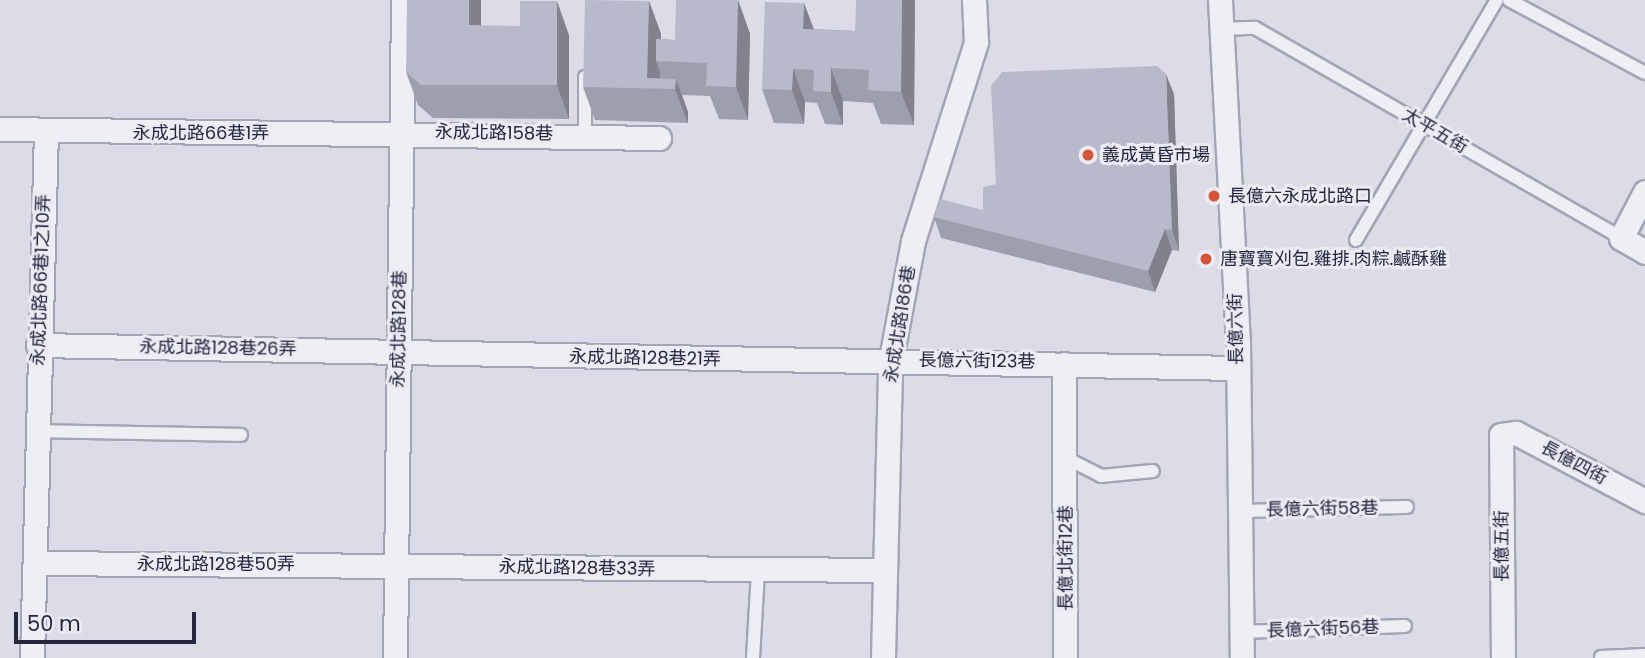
<!DOCTYPE html>
<meta charset="utf-8">
<style>
body{margin:0}
#map{position:relative;width:1645px;height:658px;overflow:hidden;background:#dbdce7;font-family:Poppins,"Noto Sans TC",sans-serif}
div>[style]{position:absolute}
.roads{filter:drop-shadow(2px 0 #a4a5b4) drop-shadow(-2px 0 #a4a5b4) drop-shadow(0 2px #a4a5b4) drop-shadow(0 -2px #a4a5b4)}
.lane>*{height:12px;margin:-6px;padding:0 6px;transform-origin:6px;border-radius:6px;background:#eeeef5}
.street>*{height:23px;margin:-11.5px;padding:0 11.5px;transform-origin:11.5px;border-radius:11.5px;background:#eeeef5}
.wall>*{inset:0;background:#9e9fae}
.shaded-wall>*{inset:0;background:#81828d}
.building>*{inset:0;background:#b8b9ca}
.dots>*{width:19px;height:19px;translate:-50% -50%;box-sizing:border-box;border:4px solid #ebebf4;border-radius:50%}
span{translate:-50% -50%;white-space:nowrap;text-align:center;line-height:1.15;-webkit-text-stroke:6px #ebebf4;paint-order:stroke}
.street-label{font-size:18px;color:#25253d}
.poi-label{font-size:18px;color:#25253d}
.left{translate:0 -50%;text-align:left}
.scale{position:absolute;left:14px;top:612px;width:182px;height:32px;box-sizing:border-box;border:4px solid #25253d;border-top:0;padding-left:9px;font-size:21px;line-height:24px;white-space:nowrap;color:#25253d;-webkit-text-stroke:5px #ebebf4;paint-order:stroke}
</style>
<div id="map">
<div class="roads">
<div class="lane">
<div style="left:1509px;top:0;width:154px;rotate:28.2deg"></div>
<div style="left:1221px;top:29px;width:34px;rotate:-2deg"></div>
<div style="left:1255px;top:28px;width:422px;rotate:29.8deg"></div>
<div style="left:585px;top:77px;width:58px;rotate:90deg"></div>
<div style="left:1356px;top:240px;width:278px;rotate:-59.6deg"></div>
<div style="left:37px;top:431px;width:204px;rotate:1.1deg"></div>
<div style="left:1066px;top:458px;width:39px;rotate:27deg"></div>
<div style="left:1101px;top:476px;width:52px;rotate:-5.5deg"></div>
<div style="left:1238px;top:511px;width:169px;rotate:-1.4deg"></div>
<div style="left:1241px;top:632px;width:164px;rotate:-2.1deg"></div>
<div style="left:1601px;top:657px;width:44px;rotate:-2.6deg"></div>
<div style="left:753px;top:658px;width:88px;rotate:-86.7deg"></div>
</div>
<div class="street">
<div style="left:1220px;top:0;width:343px;rotate:87deg"></div>
<div style="left:1238px;top:343px;width:315px;rotate:89.3deg"></div>
<div style="left:0;top:129px;width:659px;rotate:0.78deg"></div>
<div style="left:1645px;top:192px;width:52px;rotate:117.6deg"></div>
<div style="left:1621px;top:238px;width:28px;rotate:30deg"></div>
<div style="left:38px;top:345px;width:1198px;rotate:1.1deg"></div>
<div style="left:1064px;top:364px;width:294px;rotate:89.8deg"></div>
<div style="left:35px;top:563px;width:850px;rotate:0.47deg"></div>
<div style="left:32px;top:658px;width:528px;rotate:-88.48deg"></div>
<div style="left:395px;top:658px;width:658px;rotate:-89.3deg"></div>
<div style="left:883px;top:658px;width:294px;rotate:-88.6deg"></div>
<div style="left:890px;top:364px;width:125px;rotate:-79.4deg"></div>
<div style="left:913px;top:241px;width:209px;rotate:-72.4deg"></div>
<div style="left:976px;top:42px;width:42px;rotate:-92.7deg"></div>
<div style="left:1503px;top:658px;width:223px;rotate:-90.5deg"></div>
<div style="left:1501px;top:435px;width:15px;rotate:-8deg"></div>
<div style="left:1516px;top:433px;width:146px;rotate:27.8deg"></div>
</div>
</div>
<div class="wall">
<div style="clip-path:polygon(481px 0,481px 26px,569px 35px,569px 119px,433px 118px,418px 105px,406px 72px)"></div>
<div style="clip-path:polygon(738px 0,750px 34px,748px 120px,719px 119px,710px 96px,682px 95px,688px 112px,688px 123px,595px 120px,583px 87px,649px 1px,661px 34px,661px 39px,675px 40px)"></div>
<div style="clip-path:polygon(915px 0,914px 125px,881px 124px,873px 103px,843px 101px,843px 125px,825px 124px,817px 103px,805px 102px,804px 124px,774px 123px,762px 89px,804px 3px,814px 29px,855px 31px)"></div>
<div style="clip-path:polygon(1174px 94px,1179px 251px,1172px 250px,1155px 292px,941px 238px,934px 217px,983px 210px,996px 184px)"></div>
</div>
<div class="shaded-wall">
<div style="clip-path:polygon(469px 0,481px 0,481px 59px,469px 25px)"></div>
<div style="clip-path:polygon(738px 0,750px 34px,748px 120px,736px 87px)"></div>
<div style="clip-path:polygon(902px 0,915px 0,914px 125px,901px 92px)"></div>
<div style="clip-path:polygon(557px 1px,569px 35px,569px 119px,557px 85px)"></div>
<div style="clip-path:polygon(649px 1px,661px 34px,660px 61px,656px 61px,660px 72px,660px 89px,647px 78px)"></div>
<div style="clip-path:polygon(804px 3px,816px 37px,803px 29px)"></div>
<div style="clip-path:polygon(831px 68px,843px 101px,843px 125px,831px 92px)"></div>
<div style="clip-path:polygon(793px 69px,805px 102px,804px 124px,792px 90px)"></div>
<div style="clip-path:polygon(1166px 74px,1174px 94px,1179px 251px,1172px 230px)"></div>
<div style="clip-path:polygon(676px 79px,688px 112px,688px 123px,675px 89px)"></div>
<div style="clip-path:polygon(1165px 229px,1172px 250px,1155px 292px,1148px 271px)"></div>
</div>
<div class="building">
<div style="clip-path:polygon(407px 0,469px 0,469px 25px,520px 26px,520px 1px,557px 1px,557px 85px,421px 85px,406px 72px)"></div>
<div style="clip-path:polygon(585px 0,649px 1px,647px 78px,676px 79px,675px 89px,583px 87px)"></div>
<div style="clip-path:polygon(676px 0,738px 0,736px 87px,706px 86px,707px 63px,656px 61px,656px 39px,675px 40px)"></div>
<div style="clip-path:polygon(856px 0,902px 0,901px 92px,868px 90px,869px 70px,831px 68px,831px 92px,813px 91px,814px 70px,793px 69px,792px 90px,762px 89px,765px 2px,804px 3px,803px 29px,855px 31px)"></div>
<div style="clip-path:polygon(1157px 66px,1166px 74px,1172px 230px,1165px 229px,1148px 271px,934px 217px,940px 199px,983px 210px,983px 187px,996px 184px,991px 86px,1002px 72px)"></div>
</div>
<div class="dots">
<div style="left:1088px;top:155px;background:#d45638"></div>
<div style="left:1214px;top:196px;background:#d45638"></div>
<div style="left:1206px;top:259px;background:#d45638"></div>
</div>
<div class="street-label">
<span style="left:1435px;top:131px;rotate:30deg">太平五街</span>
<span style="left:201px;top:133px">永成北路66巷1弄</span>
<span style="left:494px;top:133px;rotate:1deg">永成北路158巷</span>
<span style="left:41px;top:280px;rotate:-88deg">永成北路66巷1之10弄</span>
<span style="left:900px;top:324px;rotate:-81deg">永成北路186巷</span>
<span style="left:399px;top:329px;rotate:-89deg">永成北路128巷</span>
<span style="left:1236px;top:329px;rotate:-91deg">長億六街</span>
<span style="left:218px;top:348px;rotate:1deg">永成北路128巷26弄</span>
<span style="left:645px;top:358px;rotate:1deg">永成北路128巷21弄</span>
<span style="left:977px;top:361px;rotate:1deg">長億六街123巷</span>
<span style="left:1574px;top:463px;rotate:28deg">長億四街</span>
<span style="left:1322px;top:509px;rotate:-1deg">長億六街58巷</span>
<span style="left:1502px;top:546px;rotate:-90deg">長億五街</span>
<span style="left:1066px;top:558px;rotate:-90deg">長億北街12巷</span>
<span style="left:216px;top:564px">永成北路128巷50弄</span>
<span style="left:577px;top:568px;rotate:1deg">永成北路128巷33弄</span>
<span style="left:1323px;top:629px;rotate:-2deg">長億六街56巷</span>
</div>
<div class="poi-label">
<span class="left" style="left:1102px;top:155px">義成黃昏市場</span>
<span class="left" style="left:1228px;top:196px">長億六永成北路口</span>
<span class="left" style="left:1220px;top:259px">唐寶寶刈包.雞排.肉粽.鹹酥雞</span>
</div>
<div class="scale">50 m</div>
</div>
